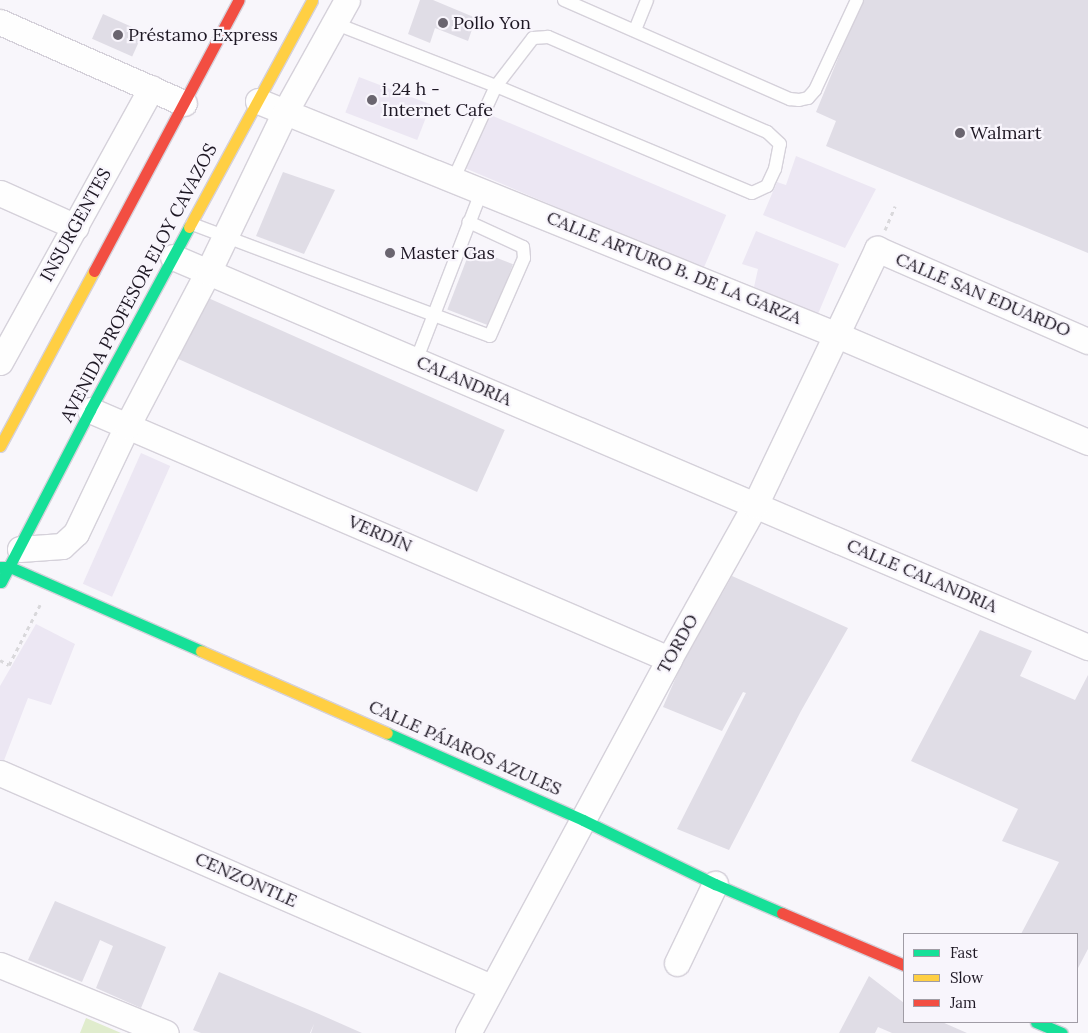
<!DOCTYPE html>
<meta charset="utf-8">
<style>
body{margin:0}
#map{position:relative;width:1088px;height:1033px;overflow:hidden;background:#f8f6fb;font-family:Lora,serif}
div>[style]{position:absolute}
.built>*{inset:0;background:#ece7f3;transform-origin:0 0}
.green>*{inset:0;background:#e0eccd}
.building>*{inset:0;background:#e0dde6;transform-origin:0 0}
.path>*{height:3px;margin-top:-1.5px;transform-origin:0;background:repeating-linear-gradient(90deg,#d9d8db 0 4px,transparent 0 8px)}
.roads{filter:drop-shadow(1px 0 #d5d1da) drop-shadow(-1px 0 #d5d1da) drop-shadow(0 1px #d5d1da) drop-shadow(0 -1px #d5d1da)}
.lane>*{height:12px;margin:-6px;padding:0 6px;transform-origin:6px;border-radius:6px;background:#fefefe}
.street>*{height:25px;margin:-12.5px;padding:0 12.5px;transform-origin:12.5px;border-radius:12.5px;background:#fefefe}
.fast>*{height:11px;margin:-5.5px;padding:0 5.5px;transform-origin:5.5px;border-radius:5.5px;background:#16e098}
.slow>*{height:11px;margin:-5.5px;padding:0 5.5px;transform-origin:5.5px;border-radius:5.5px;background:#ffcf43}
.jam>*{height:11px;margin:-5.5px;padding:0 5.5px;transform-origin:5.5px;border-radius:5.5px;background:#f24e42}
.dots>*{width:14px;height:14px;translate:-50% -50%;box-sizing:border-box;border:2px solid #f8f5fc;border-radius:50%}
span{translate:-50% -50%;white-space:nowrap;text-align:center;line-height:1.15;-webkit-text-stroke:4.5px #f8f5fc;paint-order:stroke}
.poi-label{font-size:18px;color:#1d1723}
.left{translate:0 -50%;text-align:left}
.street-label{font-size:18px;color:#1d1723}
.legend{position:absolute;left:903px;top:933px;width:175px;height:90px;box-sizing:border-box;background:#f8f5fc;border:1px solid #a09ca5;margin:0;padding:6px 9px;list-style:none;font-size:15px;color:#1d1723}
.legend li{display:flex;align-items:center;gap:10px;height:25px}
.legend b{width:25px;border:1px solid #a09ca5}
</style>
<div id="map">
<div class="built">
<div style="left:359px;top:77px;width:77px;height:38px;rotate:21deg"></div>
<div style="left:486px;top:113px;width:261px;height:59px;rotate:23deg"></div>
<div style="clip-path:polygon(796px 156px,876px 189px,845px 248px,763px 215px,777px 182px,786px 185px)"></div>
<div style="clip-path:polygon(756px 231px,839px 264px,818px 314px,754px 287px,758px 269px,742px 264px)"></div>
<div style="left:141px;top:453px;width:32px;height:143px;rotate:24deg"></div>
<div style="clip-path:polygon(36px 624px,75px 644px,51px 705px,28px 698px,3px 763px,0 761px,0 686px)"></div>
</div>
<div class="green">
<div style="clip-path:polygon(86px 1018px,121px 1033px,80px 1033px)"></div>
</div>
<div class="building">
<div style="clip-path:polygon(420px 0,433px 0,476px 18px,468px 41px,435px 28px,430px 43px,408px 34px)"></div>
<div style="clip-path:polygon(862px 0,1088px 0,1088px 253px,826px 146px,836px 121px,816px 112px)"></div>
<div style="left:103px;top:14px;width:44px;height:27px;rotate:24deg"></div>
<div style="clip-path:polygon(283px 172px,335px 190px,304px 254px,256px 236px)"></div>
<div style="left:471px;top:248px;width:45px;height:66px;rotate:21deg"></div>
<div style="left:206px;top:297px;width:327px;height:68px;rotate:24deg"></div>
<div style="clip-path:polygon(732px 576px,848px 628px,801px 711px,729px 850px,677px 829px,746px 693px,743px 692px,722px 731px,663px 707px,680px 668px)"></div>
<div style="clip-path:polygon(980px 630px,1032px 651px,1020px 676px,1075px 700px,1088px 675px,1088px 949px,1077px 970px,1077px 934px,1021px 934px,1059px 862px,1002px 841px,1018px 809px,911px 761px)"></div>
<div style="clip-path:polygon(55px 901px,166px 947px,141px 1008px,96px 988px,113px 946px,100px 940px,82px 982px,28px 960px)"></div>
<div style="clip-path:polygon(219px 972px,319px 1014px,362px 1033px,311px 1033px,314px 1024px,310px 1033px,201px 1033px,193px 1030px)"></div>
<div style="clip-path:polygon(869px 976px,904px 1003px,904px 1022px,942px 1022px,967px 1033px,892px 1033px,878px 1027px,875px 1033px,839px 1033px)"></div>
</div>
<div class="path">
<div style="left:885px;top:230px;width:26px;rotate:-67deg"></div>
<div style="left:0;top:660px;width:10px;rotate:29deg"></div>
<div style="left:9px;top:665px;width:68px;rotate:-62.7deg"></div>
</div>
<div class="roads">
<div class="lane">
<div style="left:564px;top:0;width:247px;rotate:23.7deg"></div>
<div style="left:790px;top:99px;width:9px;rotate:6deg"></div>
<div style="left:799px;top:100px;width:9px;rotate:-13deg"></div>
<div style="left:808px;top:98px;width:11px;rotate:-49deg"></div>
<div style="left:815px;top:90px;width:99px;rotate:-65deg"></div>
<div style="left:334px;top:23px;width:174px;rotate:21.3deg"></div>
<div style="left:496px;top:86px;width:277px;rotate:22.7deg"></div>
<div style="left:752px;top:193px;width:17px;rotate:-25deg"></div>
<div style="left:767px;top:186px;width:19px;rotate:-65deg"></div>
<div style="left:775px;top:169px;width:25px;rotate:-79deg"></div>
<div style="left:780px;top:144px;width:18px;rotate:-137deg"></div>
<div style="left:767px;top:132px;width:239px;rotate:-156.5deg"></div>
<div style="left:548px;top:37px;width:15px;rotate:176deg"></div>
<div style="left:533px;top:38px;width:61px;rotate:127.6deg"></div>
<div style="left:496px;top:86px;width:101px;rotate:114.5deg"></div>
<div style="left:635px;top:30px;width:32px;rotate:-68deg"></div>
<div style="left:192px;top:224px;width:318px;rotate:20.6deg"></div>
<div style="left:490px;top:336px;width:85px;rotate:-66.4deg"></div>
<div style="left:524px;top:258px;width:11px;rotate:-95deg"></div>
<div style="left:523px;top:247px;width:60px;rotate:-155.2deg"></div>
<div style="left:416px;top:361px;width:183px;rotate:-68.9deg"></div>
</div>
<div class="street">
<div style="left:0;top:22px;width:201px;rotate:23.8deg"></div>
<div style="left:258px;top:101px;width:624px;rotate:22.01deg"></div>
<div style="left:837px;top:335px;width:273px;rotate:23.1deg"></div>
<div style="left:0;top:193px;width:83px;rotate:24.1deg"></div>
<div style="left:173px;top:257px;width:995px;rotate:23.09deg"></div>
<div style="left:0;top:362px;width:313px;rotate:-61.1deg"></div>
<div style="left:90px;top:410px;width:630px;rotate:23.27deg"></div>
<div style="left:20px;top:549px;width:42px;rotate:-4.1deg"></div>
<div style="left:62px;top:546px;width:19px;rotate:-43deg"></div>
<div style="left:76px;top:533px;width:119px;rotate:-64.5deg"></div>
<div style="left:127px;top:426px;width:174px;rotate:-62.3deg"></div>
<div style="left:208px;top:272px;width:178px;rotate:-64.3deg"></div>
<div style="left:285px;top:112px;width:128px;rotate:-61deg"></div>
<div style="left:0;top:773px;width:536px;rotate:23.55deg"></div>
<div style="left:677px;top:963px;width:88px;rotate:-64.3deg"></div>
<div style="left:0;top:965px;width:179px;rotate:22.3deg"></div>
<div style="left:468px;top:1033px;width:425px;rotate:-61.7deg"></div>
<div style="left:669px;top:659px;width:176px;rotate:-60.8deg"></div>
<div style="left:755px;top:505px;width:284px;rotate:-64.5deg"></div>
<div style="left:877px;top:249px;width:230px;rotate:23.6deg"></div>
</div>
<div class="fast">
<div style="left:0;top:567px;width:10px"></div>
<div style="left:10px;top:567px;width:209px;rotate:23.7deg"></div>
<div style="left:1px;top:582px;width:194px;rotate:-62.6deg"></div>
<div style="left:90px;top:410px;width:208px;rotate:-61.6deg"></div>
<div style="left:387px;top:733px;width:214px;rotate:23.9deg"></div>
<div style="left:583px;top:820px;width:147px;rotate:25.9deg"></div>
<div style="left:715px;top:884px;width:73px;rotate:23.4deg"></div>
<div style="left:1036px;top:1022px;width:28px;rotate:23deg"></div>
</div>
<div class="slow">
<div style="left:189px;top:227px;width:258px;rotate:-61.5deg"></div>
<div style="left:0;top:446px;width:199px;rotate:-61.8deg"></div>
<div style="left:201px;top:651px;width:203px;rotate:23.8deg"></div>
</div>
<div class="jam">
<div style="left:94px;top:271px;width:307px;rotate:-61.9deg"></div>
<div style="left:782px;top:913px;width:133px;rotate:23.1deg"></div>
</div>
</div>
<div class="dots">
<div style="left:443px;top:23px;background:#6a656f"></div>
<div style="left:118px;top:35px;background:#6a656f"></div>
<div style="left:372px;top:100px;background:#6a656f"></div>
<div style="left:960px;top:133px;background:#6a656f"></div>
<div style="left:390px;top:253px;background:#6a656f"></div>
</div>
<div class="poi-label">
<span class="left" style="left:453px;top:23px">Pollo Yon</span>
<span class="left" style="left:128px;top:35px">Préstamo Express</span>
<span class="left" style="left:382px;top:100px">i 24 h -<br>Internet Cafe</span>
<span class="left" style="left:970px;top:133px">Walmart</span>
<span class="left" style="left:400px;top:253px">Master Gas</span>
</div>
<div class="street-label">
<span style="left:76px;top:225px;rotate:-61deg">INSURGENTES</span>
<span style="left:674px;top:268px;rotate:22deg">CALLE ARTURO B. DE LA GARZA</span>
<span style="left:139px;top:283px;rotate:-62deg">AVENIDA PROFESOR ELOY CAVAZOS</span>
<span style="left:983px;top:295px;rotate:23deg">CALLE SAN EDUARDO</span>
<span style="left:464px;top:381px;rotate:23deg">CALANDRIA</span>
<span style="left:380px;top:534px;rotate:23deg">VERDÍN</span>
<span style="left:922px;top:576px;rotate:23deg">CALLE CALANDRIA</span>
<span style="left:678px;top:644px;rotate:-61deg">TORDO</span>
<span style="left:465px;top:748px;rotate:24deg">CALLE PÁJAROS AZULES</span>
<span style="left:246px;top:880px;rotate:24deg">CENZONTLE</span>
</div>
<ul class="legend">
<li><b style="height:6px;background:#16e098"></b>Fast</li>
<li><b style="height:6px;background:#ffcf43"></b>Slow</li>
<li><b style="height:6px;background:#f24e42"></b>Jam</li>
</ul>
</div>
